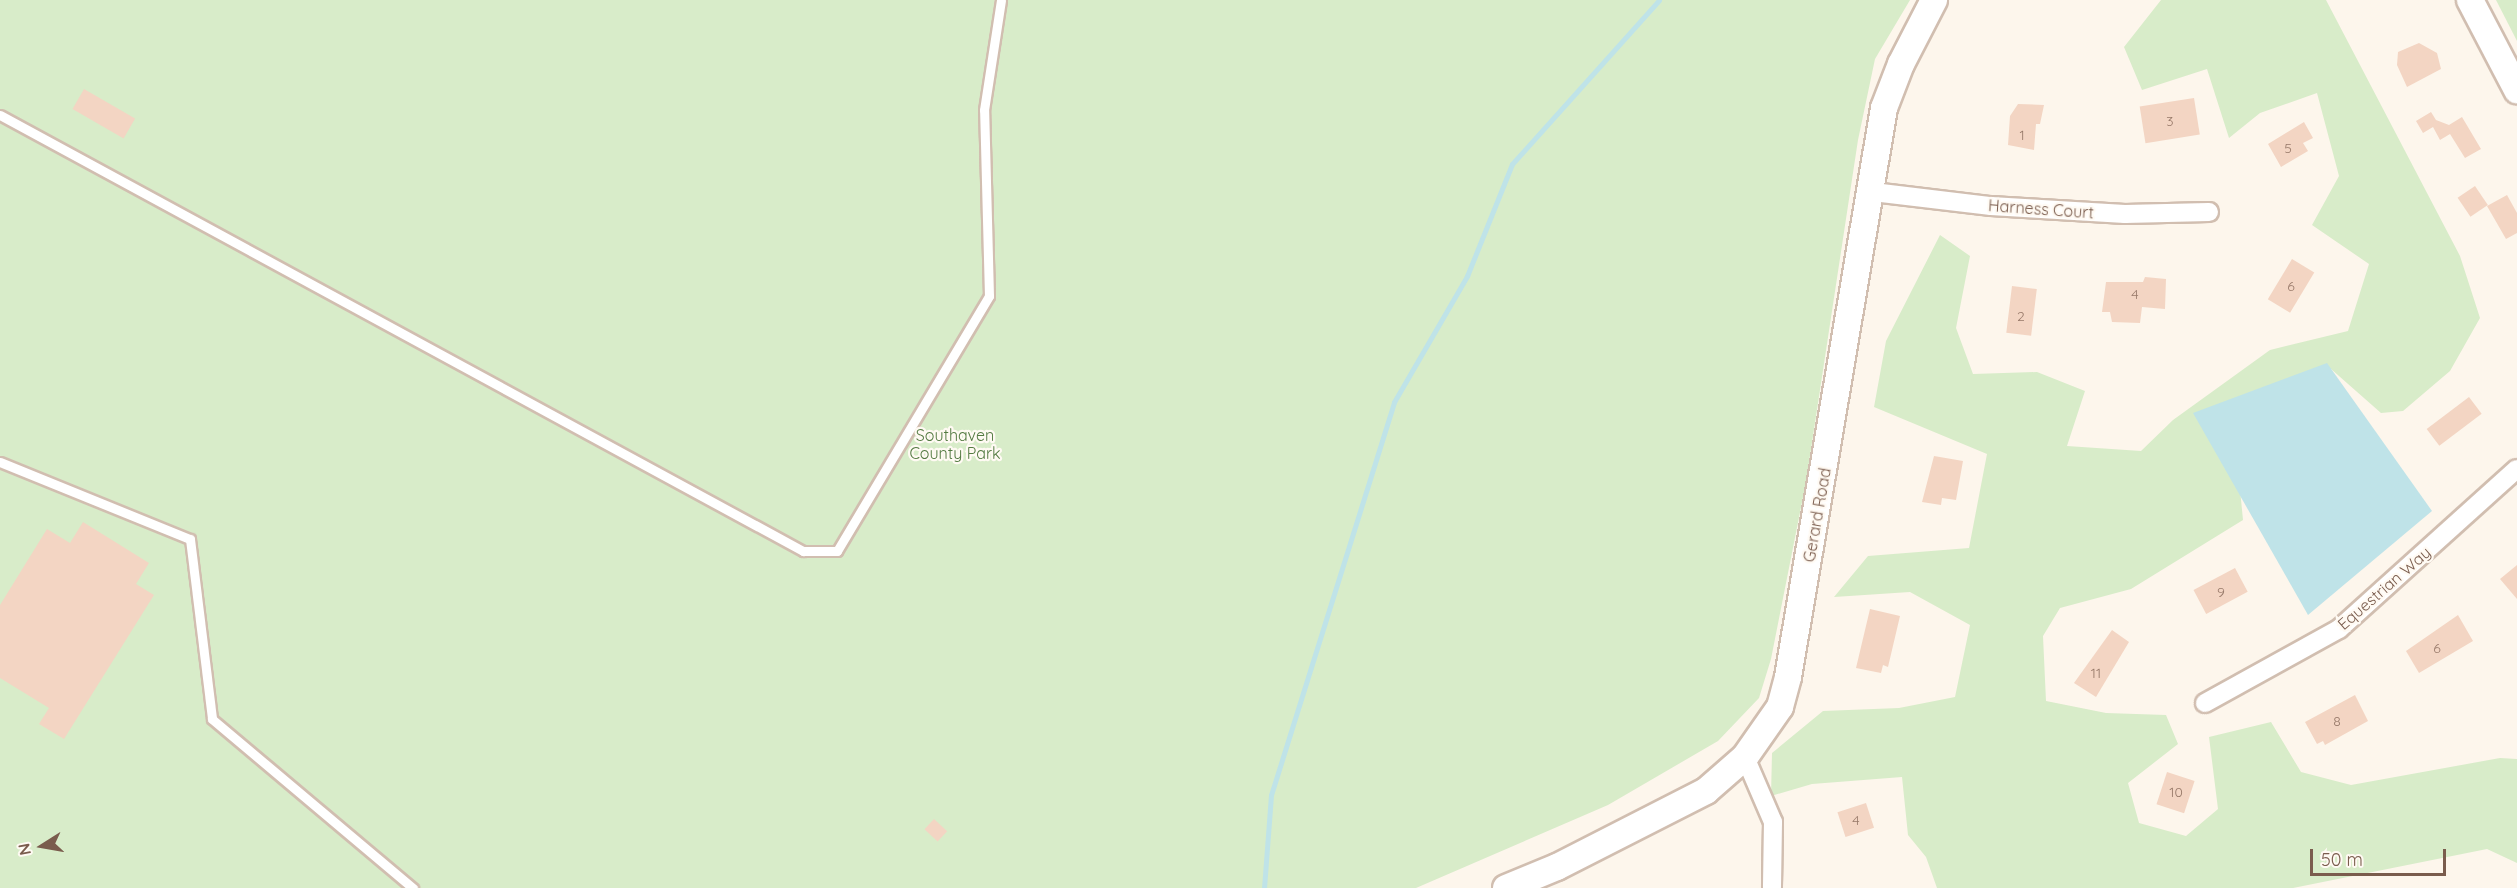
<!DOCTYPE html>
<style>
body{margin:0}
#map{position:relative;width:2517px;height:888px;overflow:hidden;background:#fdf6ec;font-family:Quicksand,sans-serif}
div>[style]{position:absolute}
.green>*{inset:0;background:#d8ecc9}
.water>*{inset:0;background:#bfe3e8}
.stream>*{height:5px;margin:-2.5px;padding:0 2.5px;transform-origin:2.5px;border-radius:2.5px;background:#bfe3e8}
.building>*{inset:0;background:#f3d5c3;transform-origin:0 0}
.roads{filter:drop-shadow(2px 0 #d1beb0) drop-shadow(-2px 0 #d1beb0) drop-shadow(0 2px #d1beb0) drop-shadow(0 -2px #d1beb0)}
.lane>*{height:9px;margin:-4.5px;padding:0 4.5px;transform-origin:4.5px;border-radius:4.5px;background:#fff}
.street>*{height:18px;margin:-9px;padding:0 9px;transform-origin:9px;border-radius:9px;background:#fff}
.secondary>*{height:26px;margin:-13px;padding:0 13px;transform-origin:13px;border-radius:13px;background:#fff}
span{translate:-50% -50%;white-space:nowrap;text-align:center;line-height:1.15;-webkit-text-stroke:4.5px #fffaf3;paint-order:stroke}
.number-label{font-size:14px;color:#987a6a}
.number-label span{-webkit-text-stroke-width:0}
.street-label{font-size:16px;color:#7a5c4d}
.park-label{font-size:16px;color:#537a41}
.north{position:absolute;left:12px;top:816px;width:60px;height:60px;-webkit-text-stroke:4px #fffaf3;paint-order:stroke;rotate:259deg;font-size:16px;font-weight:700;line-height:24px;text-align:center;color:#7a5c4d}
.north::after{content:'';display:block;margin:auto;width:21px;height:27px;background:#7a5c4d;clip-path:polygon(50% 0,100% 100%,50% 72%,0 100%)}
.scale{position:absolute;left:2310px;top:849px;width:136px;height:27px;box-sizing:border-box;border:3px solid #7a5c4d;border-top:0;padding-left:8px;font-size:18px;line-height:21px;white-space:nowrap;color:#7a5c4d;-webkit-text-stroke:4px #fffaf3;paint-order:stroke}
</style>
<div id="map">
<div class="green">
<div style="clip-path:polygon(0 0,1910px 0,1875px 59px,1858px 140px,1806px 482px,1771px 659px,1759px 698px,1718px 741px,1608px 805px,1416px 888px,0 888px)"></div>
<div style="clip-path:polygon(2161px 0,2326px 0,2460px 256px,2480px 318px,2450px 371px,2403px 411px,2381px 413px,2331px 369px,2239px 479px,2243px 520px,2131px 589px,2060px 608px,2043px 636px,2046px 701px,2106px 713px,2166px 715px,2178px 744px,2128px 783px,2139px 823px,2186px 836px,2218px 809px,2209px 737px,2271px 722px,2301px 772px,2351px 785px,2500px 758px,2517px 759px,2517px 863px,2487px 849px,2293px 888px,1937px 888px,1926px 857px,1908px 835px,1902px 777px,1812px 784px,1771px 796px,1772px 753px,1823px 711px,1899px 708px,1955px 697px,1970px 625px,1910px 592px,1834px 597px,1868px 556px,1969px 548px,1987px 454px,1874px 407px,1886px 341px,1940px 235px,1970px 256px,1956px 328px,1973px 374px,2037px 372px,2085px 391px,2067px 446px,2141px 451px,2173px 420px,2270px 350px,2348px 331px,2369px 264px,2312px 225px,2339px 176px,2317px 93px,2260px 113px,2229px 138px,2207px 69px,2142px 90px,2124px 47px)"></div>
<div style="clip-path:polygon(2496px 0,2517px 0,2517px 41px)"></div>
</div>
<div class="water">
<div style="clip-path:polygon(2327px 363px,2432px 511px,2308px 615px,2193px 413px)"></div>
</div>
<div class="stream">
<div style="left:1264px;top:888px;width:93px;rotate:-85.7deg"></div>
<div style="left:1271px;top:795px;width:412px;rotate:-72.6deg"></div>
<div style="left:1394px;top:402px;width:146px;rotate:-59.9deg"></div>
<div style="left:1467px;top:276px;width:121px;rotate:-68.1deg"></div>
<div style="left:1512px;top:164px;width:220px;rotate:-48.1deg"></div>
</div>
<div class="building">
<div style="clip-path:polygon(2419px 43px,2437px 53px,2441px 69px,2407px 87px,2397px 65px,2398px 52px)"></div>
<div style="left:84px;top:89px;width:59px;height:23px;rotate:30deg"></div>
<div style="left:2194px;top:98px;width:37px;height:55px;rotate:81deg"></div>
<div style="clip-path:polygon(2018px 104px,2044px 105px,2040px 124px,2036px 124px,2034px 150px,2008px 145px,2010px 116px)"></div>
<div style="clip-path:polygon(2431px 112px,2436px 120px,2449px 125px,2462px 117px,2481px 149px,2465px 158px,2450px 134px,2440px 140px,2433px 127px,2423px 133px,2416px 121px)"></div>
<div style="clip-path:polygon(2304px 122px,2313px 138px,2303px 143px,2308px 151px,2281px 167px,2268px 144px)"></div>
<div style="left:2475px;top:186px;width:23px;height:21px;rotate:56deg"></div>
<div style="clip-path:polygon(2507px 195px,2517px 213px,2517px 233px,2506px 239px,2487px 206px)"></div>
<div style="left:2292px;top:259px;width:26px;height:47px;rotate:31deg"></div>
<div style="clip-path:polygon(2145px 277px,2166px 279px,2165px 309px,2142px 307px,2140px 323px,2112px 322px,2110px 312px,2102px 312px,2106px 282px,2143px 282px)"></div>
<div style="left:2012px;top:286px;width:25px;height:47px;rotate:7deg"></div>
<div style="left:2469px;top:397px;width:21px;height:53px;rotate:53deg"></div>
<div style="clip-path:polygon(1934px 456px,1963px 461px,1956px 500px,1942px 498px,1941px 505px,1922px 502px)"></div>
<div style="clip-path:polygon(83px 522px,149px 563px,136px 584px,154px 595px,64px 739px,39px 724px,49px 708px,0 678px,0 605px,47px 529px,70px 543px)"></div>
<div style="clip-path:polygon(2517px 565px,2517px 599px,2500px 579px)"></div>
<div style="left:2235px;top:568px;width:27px;height:47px;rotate:62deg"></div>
<div style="clip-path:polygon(1870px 609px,1900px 616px,1888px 667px,1883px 665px,1881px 673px,1856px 668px)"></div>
<div style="clip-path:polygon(2458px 615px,2473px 641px,2419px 673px,2406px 651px)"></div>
<div style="clip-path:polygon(2112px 630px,2129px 642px,2096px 697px,2074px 683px)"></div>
<div style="clip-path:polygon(2355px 695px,2368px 721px,2325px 745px,2323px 741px,2317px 744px,2305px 722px)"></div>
<div style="left:2167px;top:772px;width:29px;height:34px;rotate:18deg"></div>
<div style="left:1866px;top:803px;width:26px;height:30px;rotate:72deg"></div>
<div style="left:934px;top:819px;width:18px;height:14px;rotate:43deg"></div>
</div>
<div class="roads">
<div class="lane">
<div style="left:0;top:115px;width:914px;rotate:28.5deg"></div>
<div style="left:803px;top:551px;width:34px"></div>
<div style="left:837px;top:551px;width:297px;rotate:-59.2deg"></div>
<div style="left:989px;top:296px;width:186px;rotate:-91.5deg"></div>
<div style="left:984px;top:110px;width:111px;rotate:-81.2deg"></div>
<div style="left:0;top:462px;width:205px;rotate:22.1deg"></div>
<div style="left:190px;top:539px;width:181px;rotate:83deg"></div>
<div style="left:212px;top:719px;width:263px;rotate:40.1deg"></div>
</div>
<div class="street">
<div style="left:1873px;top:192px;width:119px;rotate:6.8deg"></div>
<div style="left:1991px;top:206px;width:134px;rotate:3.4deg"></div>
<div style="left:2125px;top:214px;width:84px;rotate:-1.4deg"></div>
<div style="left:2205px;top:703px;width:153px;rotate:-28.9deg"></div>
<div style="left:2339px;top:629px;width:239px;rotate:-42deg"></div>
<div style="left:1745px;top:757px;width:71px;rotate:66.7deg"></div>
<div style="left:1773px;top:822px;width:66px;rotate:90.9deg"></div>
</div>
<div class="secondary">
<div style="left:2470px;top:0;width:102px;rotate:62.4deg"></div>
<div style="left:1506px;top:888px;width:55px;rotate:-22.4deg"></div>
<div style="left:1557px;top:867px;width:167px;rotate:-27deg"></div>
<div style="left:1706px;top:791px;width:52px;rotate:-41.1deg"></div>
<div style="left:1745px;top:757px;width:61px;rotate:-55deg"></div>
<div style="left:1780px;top:707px;width:31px;rotate:-75deg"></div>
<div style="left:1788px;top:677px;width:577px;rotate:-80.42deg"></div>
<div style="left:1884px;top:108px;width:47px;rotate:-68.9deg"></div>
<div style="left:1901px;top:64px;width:72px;rotate:-62.7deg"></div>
</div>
</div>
<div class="number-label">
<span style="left:2170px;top:121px">3</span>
<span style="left:2022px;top:135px">1</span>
<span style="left:2288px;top:148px">5</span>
<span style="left:2291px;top:286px">6</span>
<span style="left:2135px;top:294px">4</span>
<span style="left:2021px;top:316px">2</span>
<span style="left:2221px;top:592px">9</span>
<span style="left:2437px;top:648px">6</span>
<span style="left:2096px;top:673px">11</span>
<span style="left:2337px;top:721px">8</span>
<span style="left:2176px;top:792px">10</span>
<span style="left:1856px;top:820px">4</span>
</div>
<div class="street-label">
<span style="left:2041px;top:209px;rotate:4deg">Harness Court</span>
<span style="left:1817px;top:515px;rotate:-80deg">Gerard Road</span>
<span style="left:2384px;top:588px;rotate:-41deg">Equestrian Way</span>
</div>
<div class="park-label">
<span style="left:955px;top:444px">Southaven<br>County Park</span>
</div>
<div class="north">N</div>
<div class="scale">50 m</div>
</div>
